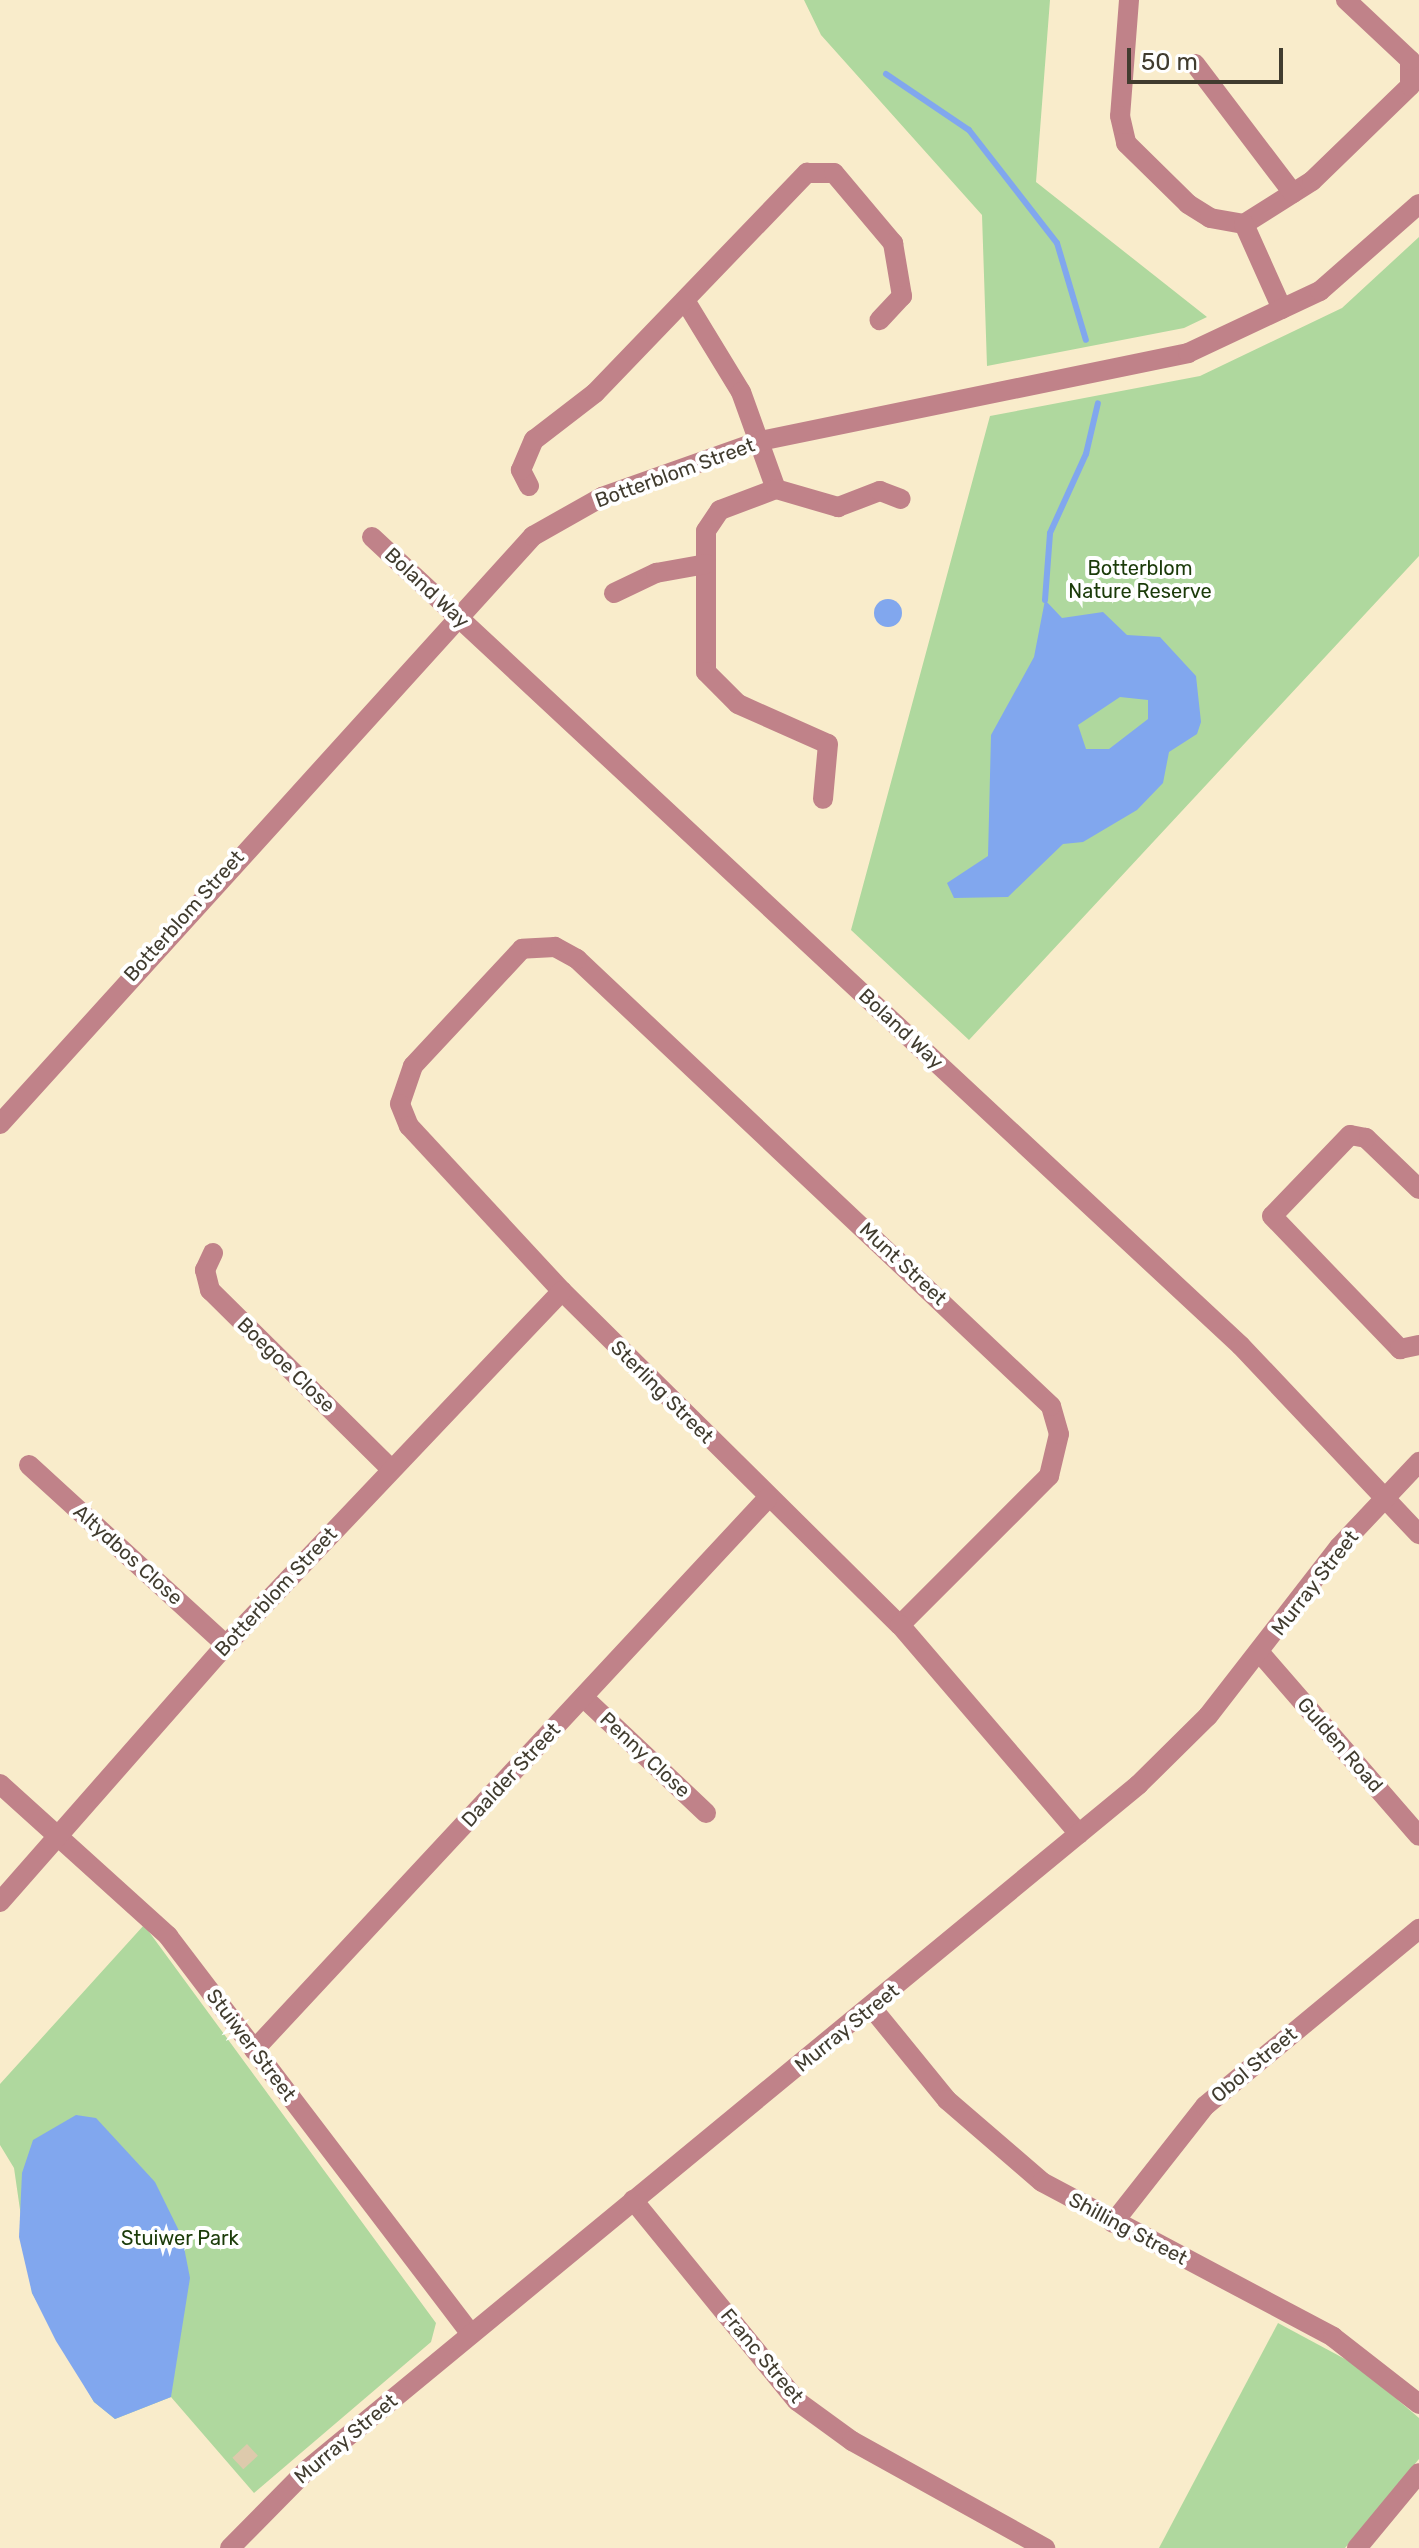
<!DOCTYPE html>
<style>
body{margin:0}
#map{position:relative;width:1419px;height:2548px;overflow:hidden;background:#f9eccb;font-family:Rubik,sans-serif}
div>[style]{position:absolute}
.green>*{inset:0;background:#afd89e}
.water>*{inset:0;background:#81a7ee}
.round{border-radius:50%}
.stream>*{height:6px;margin:-3px;padding:0 3px;transform-origin:3px;border-radius:3px;background:#81a7ee}
.building>*{inset:0;background:#ddcaac;transform-origin:0 0}
.minor>*{height:20px;margin:-10px;padding:0 10px;transform-origin:10px;border-radius:10px;background:#c08289}
span{translate:-50% -50%;white-space:nowrap;text-align:center;line-height:1.15;-webkit-text-stroke:8px #fff;paint-order:stroke}
.street-label{font-size:20px;color:#413c2f}
.park-label{font-size:20px;color:#1b3b09}
.scale{position:absolute;left:1127px;top:48px;width:156px;height:36px;box-sizing:border-box;border:4px solid #413c2f;border-top:0;padding-left:10px;font-size:24px;line-height:28px;white-space:nowrap;color:#413c2f;-webkit-text-stroke:6px #fff;paint-order:stroke}
</style>
<div id="map">
<div class="green">
<div style="clip-path:polygon(804px 0,1050px 0,1036px 182px,1207px 317px,1184px 328px,987px 366px,982px 215px,821px 35px)"></div>
<div style="clip-path:polygon(1419px 237px,1419px 556px,969px 1040px,851px 930px,990px 416px,1200px 376px,1342px 308px)"></div>
<div style="clip-path:polygon(144px 1925px,436px 2323px,431px 2342px,254px 2493px,171px 2397px,115px 2419px,94px 2402px,32px 2293px,14px 2168px,0 2145px,0 2084px)"></div>
<div style="clip-path:polygon(1278px 2323px,1358px 2366px,1419px 2418px,1419px 2459px,1345px 2548px,1159px 2548px)"></div>
</div>
<div class="water">
<div class="round" style="left:874px;top:599px;width:28px;height:28px"></div>
<div style="clip-path:polygon(evenodd,1045px 600px,1062px 618px,1103px 612px,1127px 635px,1160px 637px,1196px 676px,1201px 722px,1197px 734px,1169px 752px,1163px 783px,1137px 810px,1083px 842px,1063px 844px,1008px 897px,954px 898px,947px 883px,988px 856px,991px 735px,1034px 657px,1045px 600px,1120px 697px,1148px 700px,1148px 719px,1109px 749px,1086px 749px,1078px 725px,1120px 697px)"></div>
<div style="clip-path:polygon(76px 2115px,96px 2118px,155px 2182px,182px 2237px,190px 2278px,171px 2397px,115px 2419px,94px 2402px,56px 2341px,32px 2293px,19px 2237px,22px 2173px,33px 2140px)"></div>
</div>
<div class="stream">
<div style="left:886px;top:74px;width:100px;rotate:34deg"></div>
<div style="left:969px;top:130px;width:143px;rotate:52.1deg"></div>
<div style="left:1057px;top:243px;width:101px;rotate:73.4deg"></div>
<div style="left:1045px;top:600px;width:67px;rotate:-85.7deg"></div>
<div style="left:1050px;top:533px;width:87px;rotate:-65.5deg"></div>
<div style="left:1086px;top:454px;width:52px;rotate:-76.8deg"></div>
</div>
<div class="building">
<div style="left:247px;top:2444px;width:16px;height:20px;rotate:47deg"></div>
</div>
<div class="minor">
<div style="left:1129px;top:0;width:116px;rotate:94.4deg"></div>
<div style="left:1120px;top:116px;width:28px;rotate:77deg"></div>
<div style="left:1126px;top:143px;width:87px;rotate:44.5deg"></div>
<div style="left:1188px;top:204px;width:26px;rotate:32deg"></div>
<div style="left:1210px;top:218px;width:35px;rotate:10deg"></div>
<div style="left:1244px;top:224px;width:80px;rotate:-32.3deg"></div>
<div style="left:1312px;top:181px;width:136px;rotate:-44.1deg"></div>
<div style="left:1410px;top:86px;width:26px;rotate:-90deg"></div>
<div style="left:1410px;top:60px;width:88px;rotate:-136.8deg"></div>
<div style="left:1195px;top:64px;width:162px;rotate:52.8deg"></div>
<div style="left:1244px;top:224px;width:93px;rotate:65.9deg"></div>
<div style="left:686px;top:302px;width:105px;rotate:58.6deg"></div>
<div style="left:741px;top:392px;width:103px;rotate:70.2deg"></div>
<div style="left:776px;top:489px;width:60px;rotate:159.4deg"></div>
<div style="left:720px;top:510px;width:25px;rotate:124deg"></div>
<div style="left:706px;top:531px;width:141px;rotate:90deg"></div>
<div style="left:706px;top:672px;width:45px;rotate:45deg"></div>
<div style="left:738px;top:704px;width:98px;rotate:24deg"></div>
<div style="left:828px;top:744px;width:55px;rotate:95.2deg"></div>
<div style="left:529px;top:486px;width:18px;rotate:-117deg"></div>
<div style="left:521px;top:470px;width:33px;rotate:-67deg"></div>
<div style="left:534px;top:440px;width:77px;rotate:-37.6deg"></div>
<div style="left:595px;top:393px;width:306px;rotate:-46.1deg"></div>
<div style="left:807px;top:173px;width:27px"></div>
<div style="left:834px;top:173px;width:92px;rotate:49.9deg"></div>
<div style="left:893px;top:243px;width:54px;rotate:80.4deg"></div>
<div style="left:902px;top:296px;width:33px;rotate:133deg"></div>
<div style="left:776px;top:489px;width:65px;rotate:16.2deg"></div>
<div style="left:838px;top:507px;width:45px;rotate:-20.9deg"></div>
<div style="left:880px;top:491px;width:22px;rotate:21deg"></div>
<div style="left:372px;top:537px;width:1187px;rotate:42.95deg"></div>
<div style="left:1241px;top:1346px;width:259px;rotate:46.6deg"></div>
<div style="left:614px;top:593px;width:47px;rotate:-25.5deg"></div>
<div style="left:656px;top:573px;width:51px;rotate:-10.2deg"></div>
<div style="left:0;top:1124px;width:794px;rotate:-47.81deg"></div>
<div style="left:533px;top:536px;width:79px;rotate:-29.5deg"></div>
<div style="left:602px;top:497px;width:168px;rotate:-19.5deg"></div>
<div style="left:760px;top:441px;width:437px;rotate:-11.6deg"></div>
<div style="left:1188px;top:353px;width:146px;rotate:-25.2deg"></div>
<div style="left:1320px;top:291px;width:132px;rotate:-41.3deg"></div>
<div style="left:1419px;top:1189px;width:74px;rotate:-136.1deg"></div>
<div style="left:1366px;top:1138px;width:16px;rotate:-169deg"></div>
<div style="left:1350px;top:1135px;width:112px;rotate:133.9deg"></div>
<div style="left:1272px;top:1216px;width:185px;rotate:46.1deg"></div>
<div style="left:1400px;top:1349px;width:19px;rotate:-12deg"></div>
<div style="left:213px;top:1253px;width:19px;rotate:115deg"></div>
<div style="left:205px;top:1270px;width:21px;rotate:76deg"></div>
<div style="left:210px;top:1290px;width:253px;rotate:44.7deg"></div>
<div style="left:29px;top:1465px;width:267px;rotate:42.4deg"></div>
<div style="left:900px;top:1625px;width:211px;rotate:-45deg"></div>
<div style="left:1049px;top:1476px;width:43px;rotate:-76.6deg"></div>
<div style="left:1059px;top:1434px;width:29px;rotate:-106deg"></div>
<div style="left:1051px;top:1406px;width:652px;rotate:-136.68deg"></div>
<div style="left:577px;top:959px;width:25px;rotate:-151deg"></div>
<div style="left:555px;top:947px;width:33px;rotate:177deg"></div>
<div style="left:522px;top:949px;width:160px;rotate:133deg"></div>
<div style="left:413px;top:1066px;width:40px;rotate:108.9deg"></div>
<div style="left:400px;top:1104px;width:24px;rotate:68deg"></div>
<div style="left:409px;top:1126px;width:225px;rotate:47.2deg"></div>
<div style="left:562px;top:1291px;width:475px;rotate:44.7deg"></div>
<div style="left:900px;top:1625px;width:275px;rotate:49.4deg"></div>
<div style="left:1260px;top:1653px;width:242px;rotate:49deg"></div>
<div style="left:583px;top:1697px;width:169px;rotate:43.3deg"></div>
<div style="left:0;top:1784px;width:227px;rotate:42.1deg"></div>
<div style="left:168px;top:1936px;width:500px;rotate:52.72deg"></div>
<div style="left:0;top:1902px;width:342px;rotate:-48.7deg"></div>
<div style="left:226px;top:1645px;width:488px;rotate:-46.5deg"></div>
<div style="left:872px;top:2008px;width:119px;rotate:50.8deg"></div>
<div style="left:947px;top:2100px;width:125px;rotate:40.8deg"></div>
<div style="left:1042px;top:2182px;width:330px;rotate:28deg"></div>
<div style="left:1333px;top:2337px;width:109px;rotate:37.9deg"></div>
<div style="left:254px;top:2050px;width:753px;rotate:-47.05deg"></div>
<div style="left:633px;top:2200px;width:259px;rotate:50.8deg"></div>
<div style="left:797px;top:2401px;width:68px;rotate:36deg"></div>
<div style="left:852px;top:2441px;width:221px;rotate:29deg"></div>
<div style="left:1113px;top:2223px;width:149px;rotate:-51.8deg"></div>
<div style="left:1205px;top:2106px;width:278px;rotate:-39.6deg"></div>
<div style="left:230px;top:2548px;width:111px;rotate:-45.4deg"></div>
<div style="left:308px;top:2469px;width:1076px;rotate:-39.49deg"></div>
<div style="left:1138px;top:1785px;width:98px;rotate:-44.6deg"></div>
<div style="left:1208px;top:1716px;width:214px;rotate:-52.2deg"></div>
<div style="left:1339px;top:1547px;width:117px;rotate:-46.7deg"></div>
<div style="left:1357px;top:2548px;width:97px;rotate:-50.4deg"></div>
</div>
<div class="street-label">
<span style="left:675px;top:473px;rotate:-20deg">Botterblom Street</span>
<span style="left:427px;top:588px;rotate:43deg">Boland Way</span>
<span style="left:184px;top:916px;rotate:-48deg">Botterblom Street</span>
<span style="left:901px;top:1029px;rotate:43deg">Boland Way</span>
<span style="left:903px;top:1264px;rotate:43deg">Munt Street</span>
<span style="left:286px;top:1365px;rotate:44deg">Boegoe Close</span>
<span style="left:662px;top:1392px;rotate:45deg">Sterling Street</span>
<span style="left:128px;top:1555px;rotate:42deg">Altydbos Close</span>
<span style="left:1315px;top:1583px;rotate:-52deg">Murray Street</span>
<span style="left:276px;top:1592px;rotate:-47deg">Botterblom Street</span>
<span style="left:1340px;top:1745px;rotate:49deg">Gulden Road</span>
<span style="left:645px;top:1755px;rotate:43deg">Penny Close</span>
<span style="left:511px;top:1775px;rotate:-47deg">Daalder Street</span>
<span style="left:847px;top:2028px;rotate:-39deg">Murray Street</span>
<span style="left:251px;top:2045px;rotate:53deg">Stuiwer Street</span>
<span style="left:1254px;top:2065px;rotate:-40deg">Obol Street</span>
<span style="left:1128px;top:2229px;rotate:28deg">Shilling Street</span>
<span style="left:762px;top:2356px;rotate:50deg">Franc Street</span>
<span style="left:346px;top:2439px;rotate:-40deg">Murray Street</span>
</div>
<div class="park-label">
<span style="left:1140px;top:580px">Botterblom<br>Nature Reserve</span>
<span style="left:180px;top:2238px">Stuiwer Park</span>
</div>
<div class="scale">50 m</div>
</div>
